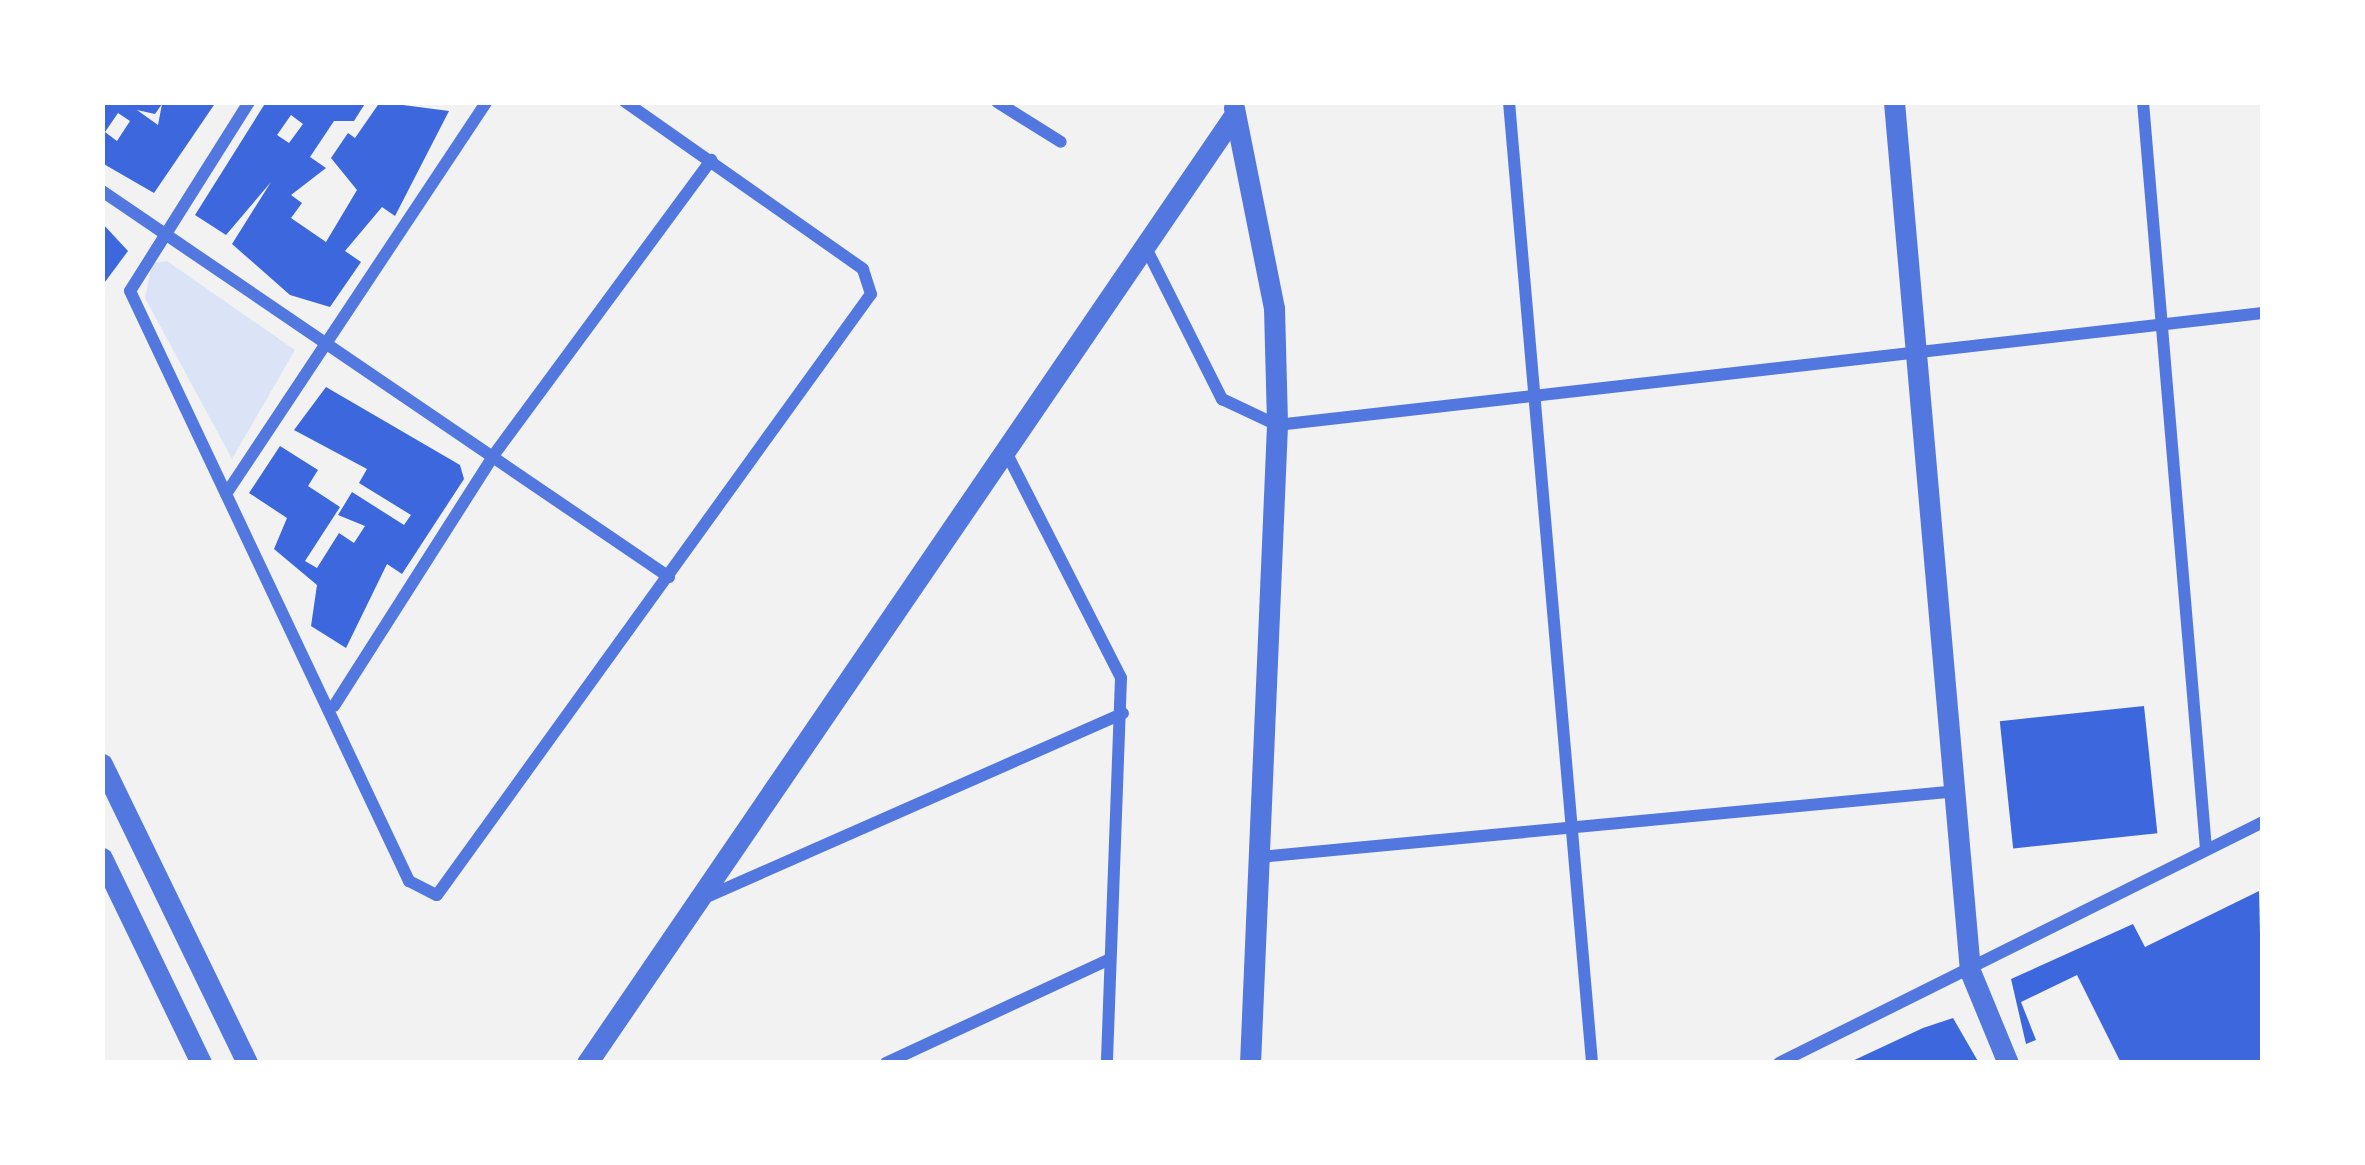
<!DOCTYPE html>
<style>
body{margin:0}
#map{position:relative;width:2365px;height:1165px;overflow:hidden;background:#f2f2f2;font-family:"Public Sans",sans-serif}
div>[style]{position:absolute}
.green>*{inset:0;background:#dbe4f7}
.building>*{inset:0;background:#3d67dc;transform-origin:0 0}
.minor>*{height:12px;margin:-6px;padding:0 6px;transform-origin:6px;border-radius:6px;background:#5277de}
.tertiary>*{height:21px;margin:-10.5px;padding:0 10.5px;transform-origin:10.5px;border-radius:10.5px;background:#5277de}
span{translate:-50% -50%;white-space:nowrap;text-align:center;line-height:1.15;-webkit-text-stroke:12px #fff;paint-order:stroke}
.frame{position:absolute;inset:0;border:105px solid #fff;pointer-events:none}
</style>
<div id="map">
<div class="green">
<div style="clip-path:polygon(167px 261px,295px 350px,232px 459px,145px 298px,152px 263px)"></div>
</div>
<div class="building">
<div style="clip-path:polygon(evenodd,102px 102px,216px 102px,154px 193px,102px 163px,102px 102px,162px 104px,158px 125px,137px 110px,155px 114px,162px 104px,102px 102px,118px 113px,130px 121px,117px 141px,105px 132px,118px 113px)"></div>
<div style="clip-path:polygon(evenodd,266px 102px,366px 102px,354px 121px,334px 121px,310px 157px,326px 168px,291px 195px,302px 203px,291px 218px,326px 242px,357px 190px,331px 158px,348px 133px,355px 138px,380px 102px,449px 111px,395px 216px,382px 207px,345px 251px,361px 262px,330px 307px,290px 295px,232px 244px,271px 182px,226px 235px,195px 215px,266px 102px,291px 115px,303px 124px,289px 143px,277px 135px,291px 115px)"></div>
<div style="clip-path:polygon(102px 223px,128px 251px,102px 286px)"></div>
<div style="clip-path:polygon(326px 387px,460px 465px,464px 479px,402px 574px,387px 564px,346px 648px,311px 626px,317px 585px,274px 549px,287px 518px,249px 493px,280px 446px,318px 470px,308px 486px,340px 507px,305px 561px,317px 568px,339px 533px,354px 543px,365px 526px,338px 515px,352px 492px,404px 525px,411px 515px,359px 483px,367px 469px,294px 430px)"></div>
<div style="left:2144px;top:706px;width:128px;height:145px;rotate:84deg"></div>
<div style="clip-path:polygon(2259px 891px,2263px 1063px,2121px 1063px,2077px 975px,2021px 1002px,2036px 1040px,2026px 1044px,2011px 979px,2133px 924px,2145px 947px)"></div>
<div style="clip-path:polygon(1953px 1018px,1979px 1063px,1848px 1063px,1923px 1028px)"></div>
</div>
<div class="minor">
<div style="left:249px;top:102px;width:223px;rotate:122.2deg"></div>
<div style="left:130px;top:291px;width:653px;rotate:64.69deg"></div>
<div style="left:409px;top:881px;width:31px;rotate:27deg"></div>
<div style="left:437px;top:895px;width:741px;rotate:-54.17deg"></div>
<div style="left:871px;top:294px;width:26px;rotate:-108deg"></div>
<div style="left:863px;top:269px;width:291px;rotate:-144.9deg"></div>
<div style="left:997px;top:102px;width:75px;rotate:32deg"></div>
<div style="left:1509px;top:102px;width:965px;rotate:85.06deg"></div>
<div style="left:2143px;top:102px;width:750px;rotate:85.18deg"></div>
<div style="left:102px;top:191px;width:686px;rotate:34.25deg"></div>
<div style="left:1144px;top:244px;width:174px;rotate:63.3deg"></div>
<div style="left:1222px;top:399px;width:61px;rotate:25.3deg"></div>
<div style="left:1277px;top:425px;width:992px;rotate:-6.48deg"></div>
<div style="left:1007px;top:454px;width:251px;rotate:63deg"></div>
<div style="left:1121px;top:678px;width:385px;rotate:92.1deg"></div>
<div style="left:226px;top:494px;width:470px;rotate:-56.4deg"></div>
<div style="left:334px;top:706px;width:296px;rotate:-57.5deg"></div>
<div style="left:493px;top:456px;width:368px;rotate:-53.6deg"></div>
<div style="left:1260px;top:857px;width:701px;rotate:-5.4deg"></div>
<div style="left:702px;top:899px;width:460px;rotate:-23.8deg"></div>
<div style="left:886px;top:1063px;width:245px;rotate:-24.9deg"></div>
<div style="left:1779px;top:1063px;width:541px;rotate:-26.47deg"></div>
</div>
<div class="tertiary">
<div style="left:1894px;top:102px;width:872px;rotate:85deg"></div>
<div style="left:1970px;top:971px;width:100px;rotate:67.6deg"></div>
<div style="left:1234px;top:108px;width:204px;rotate:78.7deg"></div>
<div style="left:1274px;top:308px;width:117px;rotate:88.5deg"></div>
<div style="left:1277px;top:425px;width:639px;rotate:92.42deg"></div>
<div style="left:102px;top:764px;width:332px;rotate:64.1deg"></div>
<div style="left:102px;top:858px;width:228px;rotate:64.2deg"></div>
<div style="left:587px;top:1063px;width:1149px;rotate:-55.67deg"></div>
</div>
<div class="frame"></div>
</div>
